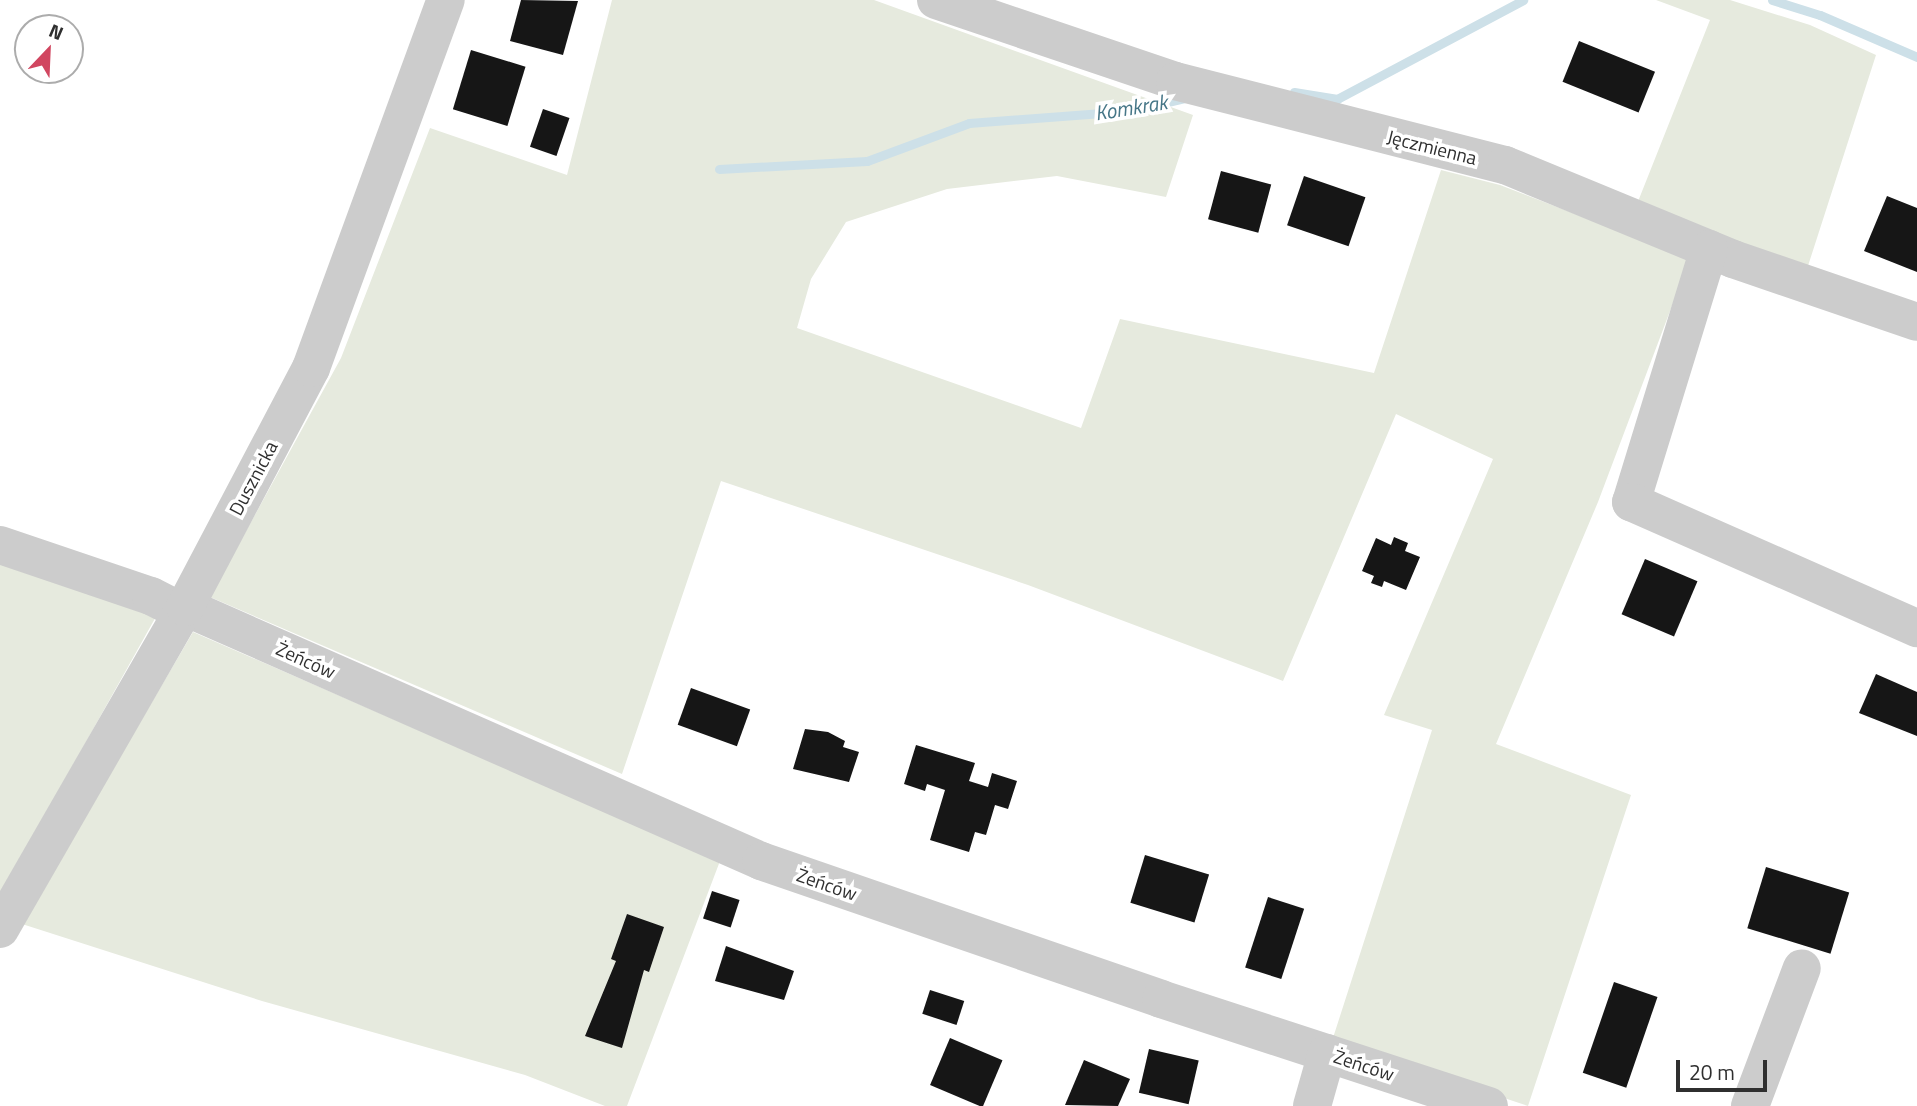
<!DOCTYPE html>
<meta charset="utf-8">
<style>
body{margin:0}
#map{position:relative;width:1917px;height:1106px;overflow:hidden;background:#fff;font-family:"Titillium Web",sans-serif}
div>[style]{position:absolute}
.green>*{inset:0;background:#e6eade}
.stream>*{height:9px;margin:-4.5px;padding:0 4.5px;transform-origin:4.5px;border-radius:4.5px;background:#cde0e8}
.building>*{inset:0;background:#161616;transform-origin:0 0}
.minor>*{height:38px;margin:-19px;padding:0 19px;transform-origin:19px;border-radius:19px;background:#ccc}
span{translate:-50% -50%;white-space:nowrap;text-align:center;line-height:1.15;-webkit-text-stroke:7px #fff;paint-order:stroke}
.street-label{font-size:19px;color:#2f2f2f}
.water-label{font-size:21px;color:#467687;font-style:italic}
.north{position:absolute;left:14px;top:14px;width:70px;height:70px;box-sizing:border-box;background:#fff;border:2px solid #acacac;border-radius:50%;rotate:23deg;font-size:19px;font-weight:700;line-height:28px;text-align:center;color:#2f2f2f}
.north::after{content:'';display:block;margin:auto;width:24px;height:32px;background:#d14660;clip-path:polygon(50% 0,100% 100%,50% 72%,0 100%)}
.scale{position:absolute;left:1676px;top:1060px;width:91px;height:32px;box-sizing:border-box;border:4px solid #2f2f2f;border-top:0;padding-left:9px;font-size:21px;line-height:24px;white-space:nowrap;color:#2f2f2f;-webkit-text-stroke:5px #fff;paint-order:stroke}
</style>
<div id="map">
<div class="green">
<div style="clip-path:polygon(612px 0,874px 0,1193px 115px,1166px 197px,1057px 176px,947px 189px,846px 222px,811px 279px,797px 328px,1081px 428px,1120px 319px,1374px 373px,1441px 170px,1500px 185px,1690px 258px,1598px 502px,1496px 744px,1631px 795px,1528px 1106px,1332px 1041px,1432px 730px,1384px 715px,1493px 459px,1396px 414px,1283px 681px,1028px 585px,721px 481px,622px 774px,210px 597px,341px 358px,430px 128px,567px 175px)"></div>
<div style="clip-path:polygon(1656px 0,1730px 0,1810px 25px,1876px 55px,1807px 269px,1637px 204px,1710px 20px)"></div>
<div style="clip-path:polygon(0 562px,158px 613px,0 896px)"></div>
<div style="clip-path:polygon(193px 632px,720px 861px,627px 1106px,605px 1106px,525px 1075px,262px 1001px,22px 924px)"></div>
</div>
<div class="stream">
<div style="left:1772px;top:0;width:50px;rotate:17.4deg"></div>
<div style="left:1820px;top:15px;width:106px;rotate:23.4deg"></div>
<div style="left:1294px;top:92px;width:44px;rotate:9.2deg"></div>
<div style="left:1337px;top:99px;width:211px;rotate:-28deg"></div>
<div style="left:719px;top:169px;width:148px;rotate:-3.1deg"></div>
<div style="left:867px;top:161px;width:109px;rotate:-20.4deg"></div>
<div style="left:969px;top:123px;width:160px;rotate:-4.3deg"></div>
<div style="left:1129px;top:111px;width:57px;rotate:-13.1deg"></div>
</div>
<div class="building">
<div style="clip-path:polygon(521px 0,578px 1px,563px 55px,510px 41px)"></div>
<div style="left:1579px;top:41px;width:82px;height:44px;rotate:22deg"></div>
<div style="left:471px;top:50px;width:57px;height:62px;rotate:17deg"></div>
<div style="left:543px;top:109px;width:28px;height:40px;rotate:19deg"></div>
<div style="left:1221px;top:171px;width:52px;height:50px;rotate:15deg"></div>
<div style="left:1304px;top:176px;width:65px;height:52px;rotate:19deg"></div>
<div style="clip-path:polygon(1887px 196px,1917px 208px,1917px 272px,1864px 251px)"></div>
<div style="clip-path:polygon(1394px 537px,1408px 543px,1405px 551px,1420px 557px,1406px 590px,1384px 581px,1382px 587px,1371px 583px,1374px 576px,1362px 571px,1376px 538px,1391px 545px)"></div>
<div style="left:1645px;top:559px;width:57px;height:60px;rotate:23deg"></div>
<div style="clip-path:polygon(1876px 674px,1917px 692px,1917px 736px,1859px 713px)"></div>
<div style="left:691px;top:688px;width:63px;height:39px;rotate:20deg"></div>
<div style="clip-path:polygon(805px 729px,828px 732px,845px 741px,843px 747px,859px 752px,849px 782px,793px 769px)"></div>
<div style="clip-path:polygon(916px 745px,975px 763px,969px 781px,988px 787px,992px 773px,1017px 781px,1008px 809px,995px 805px,986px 835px,975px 832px,969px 852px,930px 840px,945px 790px,927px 784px,925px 791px,904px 784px)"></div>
<div style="left:1145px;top:855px;width:67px;height:50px;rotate:17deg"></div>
<div style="left:1766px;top:867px;width:87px;height:64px;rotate:17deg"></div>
<div style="left:712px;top:891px;width:29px;height:29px;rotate:18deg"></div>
<div style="left:1268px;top:897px;width:38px;height:74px;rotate:18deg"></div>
<div style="clip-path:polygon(627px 914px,664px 927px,649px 972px,644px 970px,622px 1048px,585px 1036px,616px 961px,611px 959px)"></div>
<div style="clip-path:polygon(726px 946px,794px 971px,784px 1000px,715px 981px)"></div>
<div style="left:1614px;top:982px;width:46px;height:96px;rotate:19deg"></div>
<div style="left:930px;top:990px;width:36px;height:25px;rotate:18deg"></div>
<div style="left:950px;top:1038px;width:57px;height:51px;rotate:23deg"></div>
<div style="left:1149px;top:1049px;width:51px;height:45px;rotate:13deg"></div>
<div style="clip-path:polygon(1084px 1060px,1130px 1079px,1118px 1106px,1065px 1105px)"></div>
</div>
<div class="minor">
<div style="left:936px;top:0;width:252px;rotate:18.7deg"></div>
<div style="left:1175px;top:81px;width:341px;rotate:14.3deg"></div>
<div style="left:1505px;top:165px;width:247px;rotate:22.4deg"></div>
<div style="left:1733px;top:259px;width:194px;rotate:18.9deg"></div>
<div style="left:1709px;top:249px;width:265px;rotate:107.1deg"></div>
<div style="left:1631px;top:502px;width:313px;rotate:23.8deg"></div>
<div style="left:0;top:545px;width:159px;rotate:18.7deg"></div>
<div style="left:151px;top:596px;width:35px;rotate:27deg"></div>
<div style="left:185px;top:607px;width:630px;rotate:23.8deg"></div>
<div style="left:761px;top:861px;width:423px;rotate:19deg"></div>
<div style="left:1161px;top:999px;width:345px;rotate:18.1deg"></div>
<div style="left:0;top:929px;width:371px;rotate:-60.1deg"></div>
<div style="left:185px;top:607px;width:270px;rotate:-62.2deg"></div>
<div style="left:311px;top:368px;width:392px;rotate:-69.9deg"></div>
<div style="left:1312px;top:1106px;width:55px;rotate:-74.2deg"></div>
<div style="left:1750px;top:1106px;width:147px;rotate:-69.4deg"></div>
</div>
<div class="street-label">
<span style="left:1432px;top:147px;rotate:14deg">Jęczmienna</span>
<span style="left:253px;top:478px;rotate:-62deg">Dusznicka</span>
<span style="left:306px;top:660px;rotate:24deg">Żeńców</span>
<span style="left:827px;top:884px;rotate:19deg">Żeńców</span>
<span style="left:1364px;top:1065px;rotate:18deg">Żeńców</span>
</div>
<div class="water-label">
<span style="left:1131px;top:107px;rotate:-9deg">Komkrak</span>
</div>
<div class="north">N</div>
<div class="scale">20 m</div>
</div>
